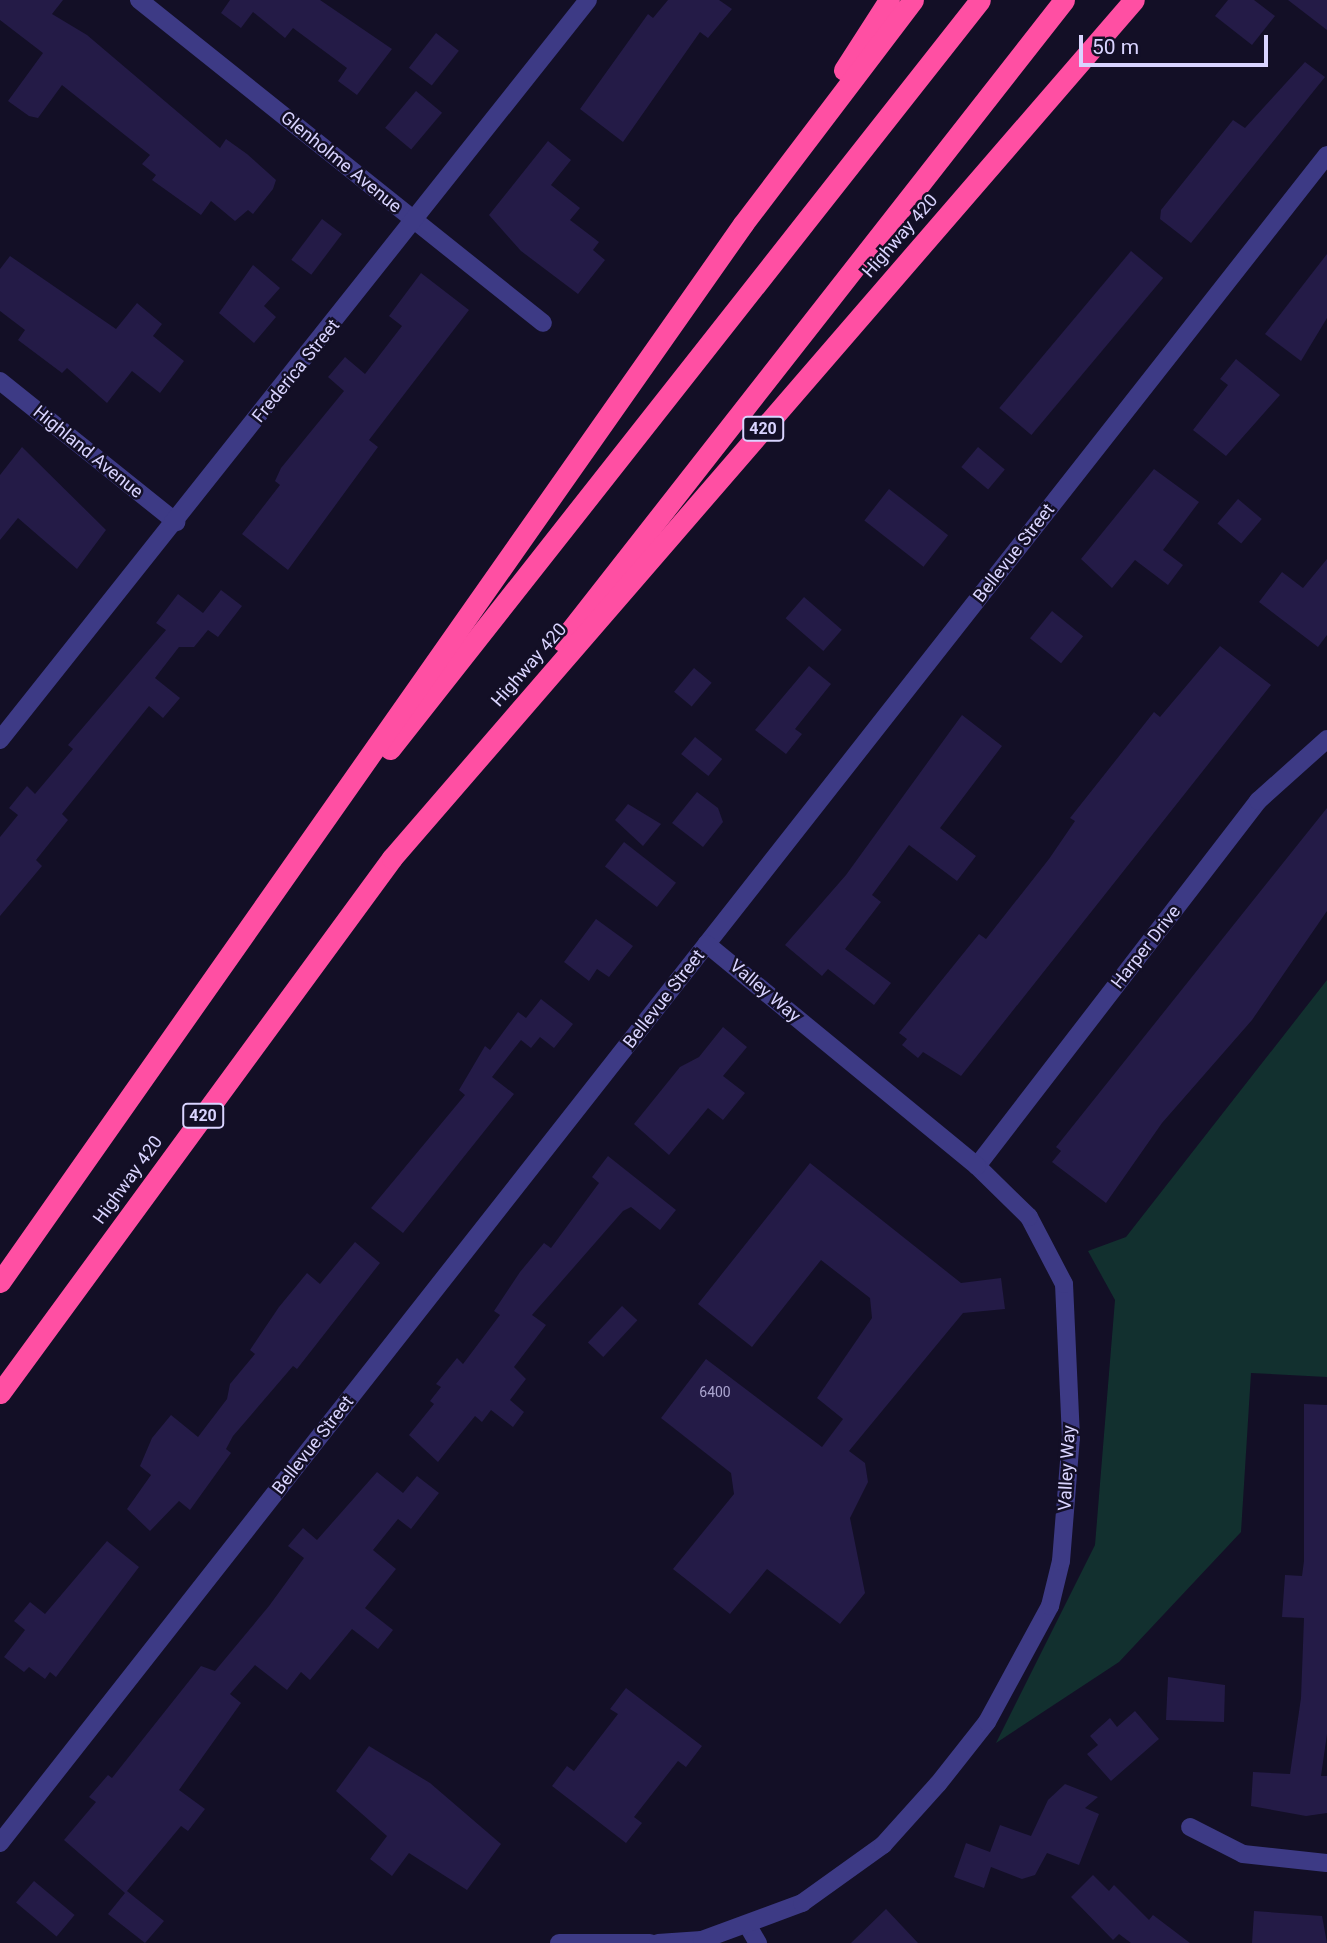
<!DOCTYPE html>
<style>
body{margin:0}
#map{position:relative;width:1327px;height:1943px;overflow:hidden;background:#130f26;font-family:Roboto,sans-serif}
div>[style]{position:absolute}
.green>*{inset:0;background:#12302f}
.building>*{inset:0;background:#241b47;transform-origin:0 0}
.minor>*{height:18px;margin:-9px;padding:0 9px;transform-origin:9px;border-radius:9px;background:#3d3a85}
.highway>*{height:21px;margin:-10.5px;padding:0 10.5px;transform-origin:10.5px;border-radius:10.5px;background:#ff4fa3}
span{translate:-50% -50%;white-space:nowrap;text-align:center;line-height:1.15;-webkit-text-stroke:5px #130f26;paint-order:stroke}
.number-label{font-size:14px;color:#aca6d1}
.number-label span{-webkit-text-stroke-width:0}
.shield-label span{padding:2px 5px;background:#130f26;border:2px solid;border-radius:5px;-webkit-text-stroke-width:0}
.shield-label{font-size:16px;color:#d9d4ff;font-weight:700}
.street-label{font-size:18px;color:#d9d4ff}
.scale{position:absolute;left:1079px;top:35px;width:189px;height:32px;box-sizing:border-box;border:4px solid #d9d4ff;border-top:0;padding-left:9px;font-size:21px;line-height:24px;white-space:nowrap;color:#d9d4ff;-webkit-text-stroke:5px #130f26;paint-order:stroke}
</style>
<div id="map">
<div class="green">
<div style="clip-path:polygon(1327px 980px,1327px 1377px,1251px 1373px,1241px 1532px,1119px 1662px,996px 1743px,1095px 1545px,1115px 1300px,1088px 1251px,1126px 1237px)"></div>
</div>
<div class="building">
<div style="clip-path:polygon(0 0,63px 0,52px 14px,87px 35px,220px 148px,226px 139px,247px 154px,276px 180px,273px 189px,253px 214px,248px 210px,235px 221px,211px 201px,201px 215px,152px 180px,156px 175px,142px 164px,150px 155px,62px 85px,38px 118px,29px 116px,8px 101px,43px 53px,0 20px)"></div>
<div style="clip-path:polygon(230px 0,320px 0,392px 49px,357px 95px,338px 81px,347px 68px,293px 28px,285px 38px,253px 12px,241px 28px,221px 13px)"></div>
<div style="clip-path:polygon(668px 0,719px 0,732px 9px,708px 38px,700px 32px,623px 142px,580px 109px,648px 14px,653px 18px)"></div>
<div style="clip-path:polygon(1228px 0,1254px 0,1275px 16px,1252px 45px,1215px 16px)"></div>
<div style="clip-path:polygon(1288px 0,1327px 0,1327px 30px)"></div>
<div style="left:436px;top:33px;width:29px;height:44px;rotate:38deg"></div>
<div style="clip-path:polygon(1305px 62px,1325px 77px,1191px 243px,1160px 219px,1161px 210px,1233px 120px,1245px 128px)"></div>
<div style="left:416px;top:91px;width:34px;height:48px;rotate:40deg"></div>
<div style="clip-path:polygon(548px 141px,571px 160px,551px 185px,580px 208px,570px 220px,599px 242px,593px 250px,605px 260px,578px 294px,521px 251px,489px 215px)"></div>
<div style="left:322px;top:219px;width:25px;height:51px;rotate:37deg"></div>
<div style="left:1131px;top:251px;width:42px;height:205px;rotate:40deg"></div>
<div style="clip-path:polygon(1327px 254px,1327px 318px,1301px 361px,1265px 334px)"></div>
<div style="clip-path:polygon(10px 256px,116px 329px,137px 303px,162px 324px,153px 336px,184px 361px,160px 393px,132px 371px,107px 403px,67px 368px,62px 373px,18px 340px,25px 330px,0 311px,0 269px)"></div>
<div style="clip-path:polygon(253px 265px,280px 288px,264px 306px,276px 317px,254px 343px,219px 313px)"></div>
<div style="clip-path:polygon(421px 273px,469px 310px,369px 440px,378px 447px,288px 570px,242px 534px,280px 485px,275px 481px,281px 468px,344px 391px,328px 377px,345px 357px,365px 374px,402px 326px,389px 316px)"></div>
<div style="clip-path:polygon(1236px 359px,1280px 395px,1226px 456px,1193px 430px,1228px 385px,1220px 379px)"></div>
<div style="clip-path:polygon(22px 447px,106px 530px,77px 569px,18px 518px,0 540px,0 475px)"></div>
<div style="left:978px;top:447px;width:35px;height:26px;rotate:40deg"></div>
<div style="clip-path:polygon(1154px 469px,1199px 502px,1163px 550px,1183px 565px,1168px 585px,1135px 560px,1112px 588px,1081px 559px)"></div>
<div style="left:889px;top:489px;width:75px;height:40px;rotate:38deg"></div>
<div style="left:1238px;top:499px;width:31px;height:32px;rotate:40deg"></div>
<div style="clip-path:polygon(1327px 559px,1327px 635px,1318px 647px,1259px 602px,1282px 572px,1303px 588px)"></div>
<div style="clip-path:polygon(221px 590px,242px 606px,218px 637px,208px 630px,194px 647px,179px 647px,155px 678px,180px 698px,163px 718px,149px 706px,62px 814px,68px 820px,36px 860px,42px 866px,0 916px,0 837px,18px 815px,9px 808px,27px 786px,35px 794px,73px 749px,68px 745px,166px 630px,156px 623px,178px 594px,203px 613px)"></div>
<div style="left:804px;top:597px;width:50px;height:28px;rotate:41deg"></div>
<div style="left:1052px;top:611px;width:40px;height:35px;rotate:39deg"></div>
<div style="clip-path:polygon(1220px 646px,1271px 685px,961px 1076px,923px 1052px,918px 1058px,902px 1045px,907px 1039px,899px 1033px,979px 934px,986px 939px,1049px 859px,1075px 821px,1070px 818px,1154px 712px,1160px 717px)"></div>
<div style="clip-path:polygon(809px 666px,831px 684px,795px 729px,802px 734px,786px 754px,755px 730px)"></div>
<div style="left:694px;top:668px;width:23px;height:31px;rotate:40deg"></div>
<div style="clip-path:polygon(962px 715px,1002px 746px,940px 828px,976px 856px,957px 881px,909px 845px,872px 895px,881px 902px,845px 949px,891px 983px,874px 1005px,828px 969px,822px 976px,785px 945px,846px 875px)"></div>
<div style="left:695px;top:737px;width:35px;height:22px;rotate:39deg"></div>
<div style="clip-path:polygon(697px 792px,718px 808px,723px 822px,703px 847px,672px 823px)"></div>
<div style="clip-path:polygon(628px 804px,661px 824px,643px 846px,615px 820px)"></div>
<div style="clip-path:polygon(1327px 808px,1327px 911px,1252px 1020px,1162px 1123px,1106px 1203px,1052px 1162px,1061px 1151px,1056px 1147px)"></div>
<div style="left:624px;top:842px;width:66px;height:31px;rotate:38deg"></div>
<div style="clip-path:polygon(596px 919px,633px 946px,609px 977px,597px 969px,589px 981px,564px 962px)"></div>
<div style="clip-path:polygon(541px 999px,573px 1024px,554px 1048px,540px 1037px,531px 1048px,521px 1040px,492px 1077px,514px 1094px,403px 1233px,371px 1208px,465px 1095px,459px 1090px,485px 1046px,490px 1050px,518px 1012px,526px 1018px)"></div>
<div style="clip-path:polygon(723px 1027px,747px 1047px,723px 1076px,745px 1093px,723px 1120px,708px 1108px,669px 1155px,634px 1124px,680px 1067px,699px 1057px)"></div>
<div style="clip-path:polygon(608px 1156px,676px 1210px,660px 1230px,631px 1207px,623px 1211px,532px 1315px,546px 1325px,514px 1367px,526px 1379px,510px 1400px,524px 1412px,513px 1427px,491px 1410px,482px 1422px,475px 1416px,438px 1462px,409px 1435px,434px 1404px,430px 1401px,441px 1387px,436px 1384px,457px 1358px,463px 1364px,500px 1315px,494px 1311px,520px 1272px,544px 1243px,551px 1248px,599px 1183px,592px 1177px)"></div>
<div style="clip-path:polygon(810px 1163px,961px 1283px,1001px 1278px,1005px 1309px,963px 1313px,849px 1451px,865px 1463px,868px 1482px,850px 1518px,865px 1593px,840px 1624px,767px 1569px,730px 1614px,673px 1569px,734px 1494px,731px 1473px,661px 1418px,706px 1359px,822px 1447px,843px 1419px,817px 1398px,872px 1318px,870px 1298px,821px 1260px,752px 1347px,698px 1304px)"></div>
<div style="clip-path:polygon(355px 1242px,380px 1263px,297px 1369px,293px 1366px,233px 1436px,226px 1449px,231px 1453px,190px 1510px,179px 1501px,150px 1531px,127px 1509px,151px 1475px,140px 1466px,152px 1438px,171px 1415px,198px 1437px,227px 1399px,230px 1384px,255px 1354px,250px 1350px,279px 1307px,307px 1273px,320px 1284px)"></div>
<div style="left:622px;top:1306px;width:21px;height:50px;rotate:43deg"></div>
<div style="clip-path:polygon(1304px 1404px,1327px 1405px,1327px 1734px,1321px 1776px,1327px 1776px,1327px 1813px,1306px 1816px,1251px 1806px,1253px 1772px,1290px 1774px,1301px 1698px,1304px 1618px,1282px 1617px,1285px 1575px,1302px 1576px,1304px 1561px)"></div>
<div style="clip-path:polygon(377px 1472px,403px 1493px,417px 1476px,439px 1493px,411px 1529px,398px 1519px,373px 1550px,396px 1569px,365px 1608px,393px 1630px,378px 1649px,352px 1629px,310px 1680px,301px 1672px,287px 1690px,255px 1665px,230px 1694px,241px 1703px,179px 1790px,205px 1809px,188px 1831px,181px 1826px,127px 1891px,164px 1921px,145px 1943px,108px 1914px,125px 1893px,64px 1840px,96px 1802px,89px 1797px,108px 1775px,112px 1778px,201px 1666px,215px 1671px,269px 1606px,304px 1558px,288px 1546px,303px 1528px,317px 1540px)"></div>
<div style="clip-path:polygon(107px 1541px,139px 1567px,56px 1677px,50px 1672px,45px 1679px,29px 1667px,24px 1672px,4px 1657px,25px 1630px,14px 1621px,30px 1602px,45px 1614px)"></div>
<div style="clip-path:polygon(1168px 1677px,1225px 1685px,1224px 1722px,1166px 1720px)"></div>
<div style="clip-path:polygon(626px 1688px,702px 1746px,686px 1767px,678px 1761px,634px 1817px,642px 1823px,626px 1843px,552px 1786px,567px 1766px,574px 1771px,618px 1714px,610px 1709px)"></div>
<div style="clip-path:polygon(1135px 1711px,1159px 1739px,1111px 1781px,1087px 1754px,1098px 1745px,1090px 1736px,1110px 1718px,1117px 1727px)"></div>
<div style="clip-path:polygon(369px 1746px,430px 1783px,501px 1844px,467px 1890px,409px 1853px,392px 1876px,370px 1859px,387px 1836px,336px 1791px)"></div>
<div style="clip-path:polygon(1065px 1784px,1098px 1797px,1085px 1808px,1099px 1814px,1079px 1865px,1047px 1853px,1035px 1875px,1022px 1879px,991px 1867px,984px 1888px,954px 1877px,966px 1843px,990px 1852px,1000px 1825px,1031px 1836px,1048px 1800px)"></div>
<div style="clip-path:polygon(1093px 1875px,1109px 1891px,1114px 1885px,1149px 1920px,1153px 1915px,1190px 1943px,1131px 1943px,1119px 1934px,1113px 1940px,1071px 1897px)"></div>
<div style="left:34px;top:1881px;width:53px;height:28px;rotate:40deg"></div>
<div style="clip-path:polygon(886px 1909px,918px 1943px,851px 1943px)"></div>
<div style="clip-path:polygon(1254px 1911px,1322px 1916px,1327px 1943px,1252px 1943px)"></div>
</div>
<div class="minor">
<div style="left:139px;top:0;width:517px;rotate:38.64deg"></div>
<div style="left:0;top:381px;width:226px;rotate:38.7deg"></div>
<div style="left:0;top:740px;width:945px;rotate:-51.53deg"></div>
<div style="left:977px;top:1166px;width:461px;rotate:-52.4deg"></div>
<div style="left:1258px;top:801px;width:93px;rotate:-41.9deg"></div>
<div style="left:1190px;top:1827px;width:59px;rotate:27deg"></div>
<div style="left:1243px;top:1854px;width:84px;rotate:6.1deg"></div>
<div style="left:0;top:1843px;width:2147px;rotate:-51.83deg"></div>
<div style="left:748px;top:1926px;width:20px;rotate:60deg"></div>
<div style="left:559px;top:1943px;width:91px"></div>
<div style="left:658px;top:1943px;width:44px;rotate:-3.9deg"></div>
<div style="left:702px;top:1940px;width:107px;rotate:-20.3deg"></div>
<div style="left:802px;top:1903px;width:100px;rotate:-35.6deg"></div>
<div style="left:883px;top:1845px;width:82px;rotate:-48deg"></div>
<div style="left:938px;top:1784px;width:79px;rotate:-51.7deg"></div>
<div style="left:987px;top:1722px;width:132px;rotate:-61.5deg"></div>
<div style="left:1050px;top:1606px;width:46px;rotate:-76.3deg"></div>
<div style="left:1061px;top:1561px;width:123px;rotate:-85.4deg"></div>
<div style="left:1071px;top:1438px;width:154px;rotate:-92.6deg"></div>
<div style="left:1064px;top:1284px;width:76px;rotate:-117.6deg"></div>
<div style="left:1029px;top:1217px;width:73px;rotate:-135.6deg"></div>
<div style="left:977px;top:1166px;width:350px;rotate:-140.6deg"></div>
</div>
<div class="highway">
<div style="left:844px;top:70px;width:83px;rotate:-57.3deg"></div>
<div style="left:562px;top:641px;width:814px;rotate:-51.93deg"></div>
<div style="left:390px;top:749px;width:953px;rotate:-51.77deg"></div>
<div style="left:0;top:1282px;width:1293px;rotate:-54.92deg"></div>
<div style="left:743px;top:224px;width:281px;rotate:-52.8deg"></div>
<div style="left:0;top:1393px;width:663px;rotate:-53.77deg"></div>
<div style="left:392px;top:858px;width:1134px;rotate:-49.15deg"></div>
</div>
<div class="number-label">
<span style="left:715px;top:1392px">6400</span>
</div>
<div class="shield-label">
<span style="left:763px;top:429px">420</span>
<span style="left:203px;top:1116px">420</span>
</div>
<div class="street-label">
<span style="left:341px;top:162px;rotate:39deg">Glenholme Avenue</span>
<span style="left:900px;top:236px;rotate:-49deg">Highway 420</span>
<span style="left:296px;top:371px;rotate:-51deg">Frederica Street</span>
<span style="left:88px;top:452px;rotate:39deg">Highland Avenue</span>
<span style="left:1014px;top:553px;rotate:-52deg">Bellevue Street</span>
<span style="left:529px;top:665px;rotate:-49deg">Highway 420</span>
<span style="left:1146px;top:947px;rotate:-52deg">Harper Drive</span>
<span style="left:765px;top:991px;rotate:40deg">Valley Way</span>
<span style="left:664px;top:999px;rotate:-52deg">Bellevue Street</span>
<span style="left:128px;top:1180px;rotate:-54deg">Highway 420</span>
<span style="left:313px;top:1445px;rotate:-52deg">Bellevue Street</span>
<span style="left:1067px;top:1468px;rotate:-87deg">Valley Way</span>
</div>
<div class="scale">50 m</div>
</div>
